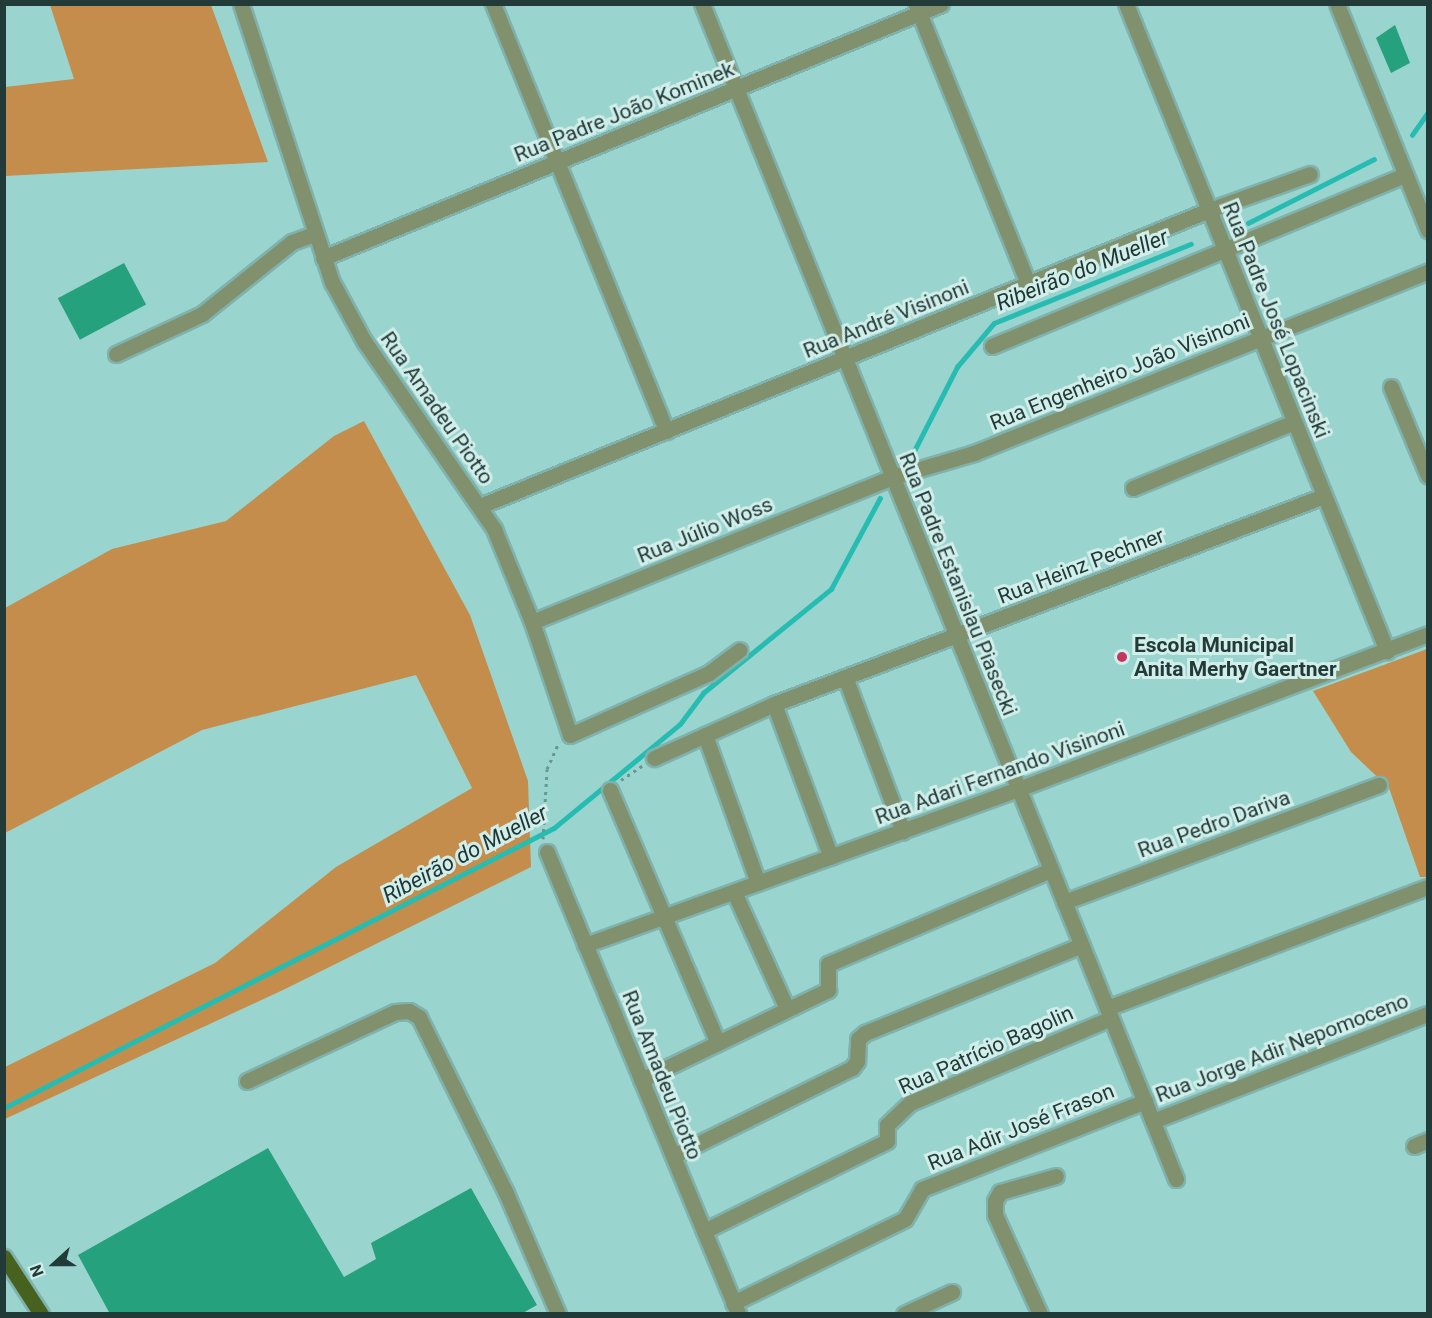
<!DOCTYPE html>
<meta charset="utf-8">
<style>
body{margin:0}
#map{position:relative;width:1432px;height:1318px;overflow:hidden;background:#9ad4ce;font-family:Roboto,sans-serif}
div>[style]{position:absolute}
.green>*{inset:0;background:#c58d4c}
.stream>*{height:4.5px;margin:-2.25px;padding:0 2.25px;transform-origin:2.25px;border-radius:2.25px;background:#26bcb2}
.building>*{inset:0;background:#25a17d;transform-origin:0 0}
.path>*{height:3px;margin-top:-1.5px;transform-origin:0;background:repeating-linear-gradient(90deg,#6a9692 0 3px,transparent 0 7.5px)}
.roads{filter:drop-shadow(2px 0 #80b2ad) drop-shadow(-2px 0 #80b2ad) drop-shadow(0 2px #80b2ad) drop-shadow(0 -2px #80b2ad)}
.minor>*{height:15px;margin:-7.5px;padding:0 7.5px;transform-origin:7.5px;border-radius:7.5px;background:#81916e}
.major>*{height:15px;margin:-7.5px;padding:0 7.5px;transform-origin:7.5px;border-radius:7.5px;background:#47621e}
.dots>*{width:16px;height:16px;translate:-50% -50%;box-sizing:border-box;border:3px solid #d2eeeb;border-radius:50%}
span{translate:-50% -50%;white-space:nowrap;text-align:center;line-height:1.15;-webkit-text-stroke:6px #d2eeeb;paint-order:stroke}
.street-label{font-size:21px;color:#223a38}
.poi-label{font-size:21px;color:#223a38;font-weight:700}
.left{translate:0 -50%;text-align:left}
.water-label{font-size:22px;color:#1e3633;font-style:italic}
.frame{position:absolute;inset:0;border:6px solid #223a38;pointer-events:none}
.north{position:absolute;left:24px;top:1234px;width:60px;height:60px;-webkit-text-stroke:4px #d2eeeb;paint-order:stroke;rotate:249deg;font-size:16px;font-weight:700;line-height:24px;text-align:center;color:#223a38}
.north::after{content:'';display:block;margin:auto;width:21px;height:27px;background:#223a38;clip-path:polygon(50% 0,100% 100%,50% 72%,0 100%)}
</style>
<div id="map">
<div class="green">
<div style="clip-path:polygon(50px 5px,211px 5px,268px 162px,5px 176px,5px 87px,74px 79px)"></div>
<div style="clip-path:polygon(364px 421px,470px 615px,528px 781px,531px 867px,283px 990px,5px 1119px,5px 1067px,215px 963px,336px 867px,472px 788px,416px 675px,202px 730px,5px 833px,5px 608px,112px 549px,226px 521px,334px 436px)"></div>
<div style="clip-path:polygon(1427px 649px,1427px 877px,1420px 877px,1389px 788px,1351px 752px,1313px 691px)"></div>
</div>
<div class="stream">
<div style="left:1412px;top:135px;width:28px;rotate:-55deg"></div>
<div style="left:1248px;top:223px;width:141px;rotate:-26.9deg"></div>
<div style="left:913px;top:453px;width:97px;rotate:-62.9deg"></div>
<div style="left:957px;top:367px;width:57px;rotate:-49.9deg"></div>
<div style="left:994px;top:323px;width:212px;rotate:-21.9deg"></div>
<div style="left:4px;top:1108px;width:617px;rotate:-26.98deg"></div>
<div style="left:554px;top:828px;width:163px;rotate:-39.5deg"></div>
<div style="left:680px;top:724px;width:39px;rotate:-53deg"></div>
<div style="left:703px;top:693px;width:165px;rotate:-39.1deg"></div>
<div style="left:831px;top:589px;width:103px;rotate:-61.7deg"></div>
</div>
<div class="building">
<div style="clip-path:polygon(1395px 25px,1410px 63px,1391px 73px,1376px 38px)"></div>
<div style="left:124px;top:263px;width:47px;height:75px;rotate:62deg"></div>
<div style="clip-path:polygon(268px 1148px,344px 1277px,376px 1259px,371px 1243px,471px 1188px,537px 1305px,521px 1314px,110px 1314px,78px 1255px)"></div>
</div>
<div class="path">
<div style="left:621px;top:780px;width:27px;rotate:-34deg"></div>
<div style="left:543px;top:839px;width:70px;rotate:-86.7deg"></div>
<div style="left:547px;top:769px;width:30px;rotate:-66deg"></div>
</div>
<div class="roads">
<div class="minor">
<div style="left:241px;top:4px;width:293px;rotate:71.9deg"></div>
<div style="left:332px;top:282px;width:67px;rotate:61.5deg"></div>
<div style="left:364px;top:341px;width:229px;rotate:55.3deg"></div>
<div style="left:494px;top:529px;width:100px;rotate:67.8deg"></div>
<div style="left:532px;top:622px;width:119px;rotate:71.4deg"></div>
<div style="left:570px;top:735px;width:152px;rotate:-24deg"></div>
<div style="left:709px;top:673px;width:38px;rotate:-37deg"></div>
<div style="left:493px;top:4px;width:461px;rotate:67.9deg"></div>
<div style="left:702px;top:4px;width:1267px;rotate:68.03deg"></div>
<div style="left:1126px;top:4px;width:698px;rotate:68.03deg"></div>
<div style="left:1337px;top:4px;width:244px;rotate:68.1deg"></div>
<div style="left:916px;top:5px;width:300px;rotate:68.1deg"></div>
<div style="left:323px;top:258px;width:668px;rotate:-22.34deg"></div>
<div style="left:992px;top:346px;width:447px;rotate:-22.5deg"></div>
<div style="left:116px;top:354px;width:95px;rotate:-24.9deg"></div>
<div style="left:202px;top:314px;width:115px;rotate:-38.7deg"></div>
<div style="left:292px;top:242px;width:23px;rotate:-20deg"></div>
<div style="left:1391px;top:387px;width:96px;rotate:67.4deg"></div>
<div style="left:1133px;top:488px;width:174px;rotate:-22.3deg"></div>
<div style="left:480px;top:506px;width:787px;rotate:-22.1deg"></div>
<div style="left:1209px;top:210px;width:107px;rotate:-19.6deg"></div>
<div style="left:532px;top:622px;width:388px;rotate:-21.9deg"></div>
<div style="left:892px;top:477px;width:85px;rotate:-16.3deg"></div>
<div style="left:974px;top:453px;width:489px;rotate:-21.8deg"></div>
<div style="left:845px;top:677px;width:165px;rotate:69.4deg"></div>
<div style="left:774px;top:704px;width:163px;rotate:69.6deg"></div>
<div style="left:705px;top:735px;width:157px;rotate:70.3deg"></div>
<div style="left:654px;top:758px;width:132px;rotate:-24.2deg"></div>
<div style="left:774px;top:704px;width:588px;rotate:-20.72deg"></div>
<div style="left:610px;top:790px;width:275px;rotate:66.9deg"></div>
<div style="left:547px;top:852px;width:500px;rotate:67.5deg"></div>
<div style="left:734px;top:892px;width:128px;rotate:65.6deg"></div>
<div style="left:1064px;top:902px;width:336px;rotate:-20.4deg"></div>
<div style="left:585px;top:945px;width:460px;rotate:-19.8deg"></div>
<div style="left:1018px;top:789px;width:438px;rotate:-20.7deg"></div>
<div style="left:1107px;top:1008px;width:343px;rotate:-20.7deg"></div>
<div style="left:641px;top:1080px;width:208px;rotate:-25.7deg"></div>
<div style="left:828px;top:990px;width:26px;rotate:-90deg"></div>
<div style="left:828px;top:964px;width:242px;rotate:-22.9deg"></div>
<div style="left:247px;top:1081px;width:163px;rotate:-25deg"></div>
<div style="left:395px;top:1012px;width:14px;rotate:-4deg"></div>
<div style="left:409px;top:1011px;width:12px;rotate:31deg"></div>
<div style="left:419px;top:1017px;width:196px;rotate:63.7deg"></div>
<div style="left:506px;top:1193px;width:132px;rotate:66.7deg"></div>
<div style="left:1153px;top:1121px;width:295px;rotate:-21.3deg"></div>
<div style="left:1414px;top:1146px;width:15px;rotate:-23deg"></div>
<div style="left:673px;top:1156px;width:199px;rotate:-26.2deg"></div>
<div style="left:852px;top:1068px;width:9px;rotate:-54deg"></div>
<div style="left:857px;top:1061px;width:22px;rotate:-87deg"></div>
<div style="left:858px;top:1039px;width:9px;rotate:-41deg"></div>
<div style="left:865px;top:1033px;width:234px;rotate:-22.1deg"></div>
<div style="left:704px;top:1231px;width:204px;rotate:-26.2deg"></div>
<div style="left:887px;top:1141px;width:16px;rotate:-90deg"></div>
<div style="left:887px;top:1125px;width:32px;rotate:-44deg"></div>
<div style="left:910px;top:1103px;width:218px;rotate:-22.9deg"></div>
<div style="left:733px;top:1303px;width:191px;rotate:-26deg"></div>
<div style="left:905px;top:1219px;width:34px;rotate:-60deg"></div>
<div style="left:922px;top:1189px;width:240px;rotate:-21.5deg"></div>
<div style="left:904px;top:1314px;width:53px;rotate:-24.6deg"></div>
<div style="left:1040px;top:1314px;width:109px;rotate:-114.4deg"></div>
<div style="left:995px;top:1215px;width:14px;rotate:-90deg"></div>
<div style="left:995px;top:1201px;width:10px;rotate:-61deg"></div>
<div style="left:1000px;top:1192px;width:58px;rotate:-15.9deg"></div>
</div>
<div class="major">
<div style="left:4px;top:1257px;width:68px;rotate:57deg"></div>
</div>
</div>
<div class="dots">
<div style="left:1122px;top:657px;background:#c5365f"></div>
</div>
<div class="street-label">
<span style="left:624px;top:112px;rotate:-22deg">Rua Padre João Kominek</span>
<span style="left:886px;top:319px;rotate:-22deg">Rua André Visinoni</span>
<span style="left:1276px;top:320px;rotate:68deg">Rua Padre José Lopacinski</span>
<span style="left:1120px;top:372px;rotate:-22deg">Rua Engenheiro João Visinoni</span>
<span style="left:437px;top:408px;rotate:55deg">Rua Amadeu Piotto</span>
<span style="left:705px;top:530px;rotate:-22deg">Rua Júlio Woss</span>
<span style="left:1081px;top:566px;rotate:-21deg">Rua Heinz Pechner</span>
<span style="left:958px;top:584px;rotate:68deg">Rua Padre Estanislau Piasecki</span>
<span style="left:1000px;top:773px;rotate:-20deg">Rua Adari Fernando Visinoni</span>
<span style="left:1214px;top:824px;rotate:-20deg">Rua Pedro Dariva</span>
<span style="left:1282px;top:1048px;rotate:-21deg">Rua Jorge Adir Nepomoceno</span>
<span style="left:986px;top:1050px;rotate:-24deg">Rua Patrício Bagolin</span>
<span style="left:662px;top:1075px;rotate:68deg">Rua Amadeu Piotto</span>
<span style="left:1021px;top:1127px;rotate:-22deg">Rua Adir José Frason</span>
</div>
<div class="poi-label">
<span class="left" style="left:1134px;top:657px">Escola Municipal<br>Anita Merhy Gaertner</span>
</div>
<div class="water-label">
<span style="left:1082px;top:270px;rotate:-22deg">Ribeirão do Mueller</span>
<span style="left:465px;top:854px;rotate:-28deg">Ribeirão do Mueller</span>
</div>
<div class="frame"></div>
<div class="north">N</div>
</div>
